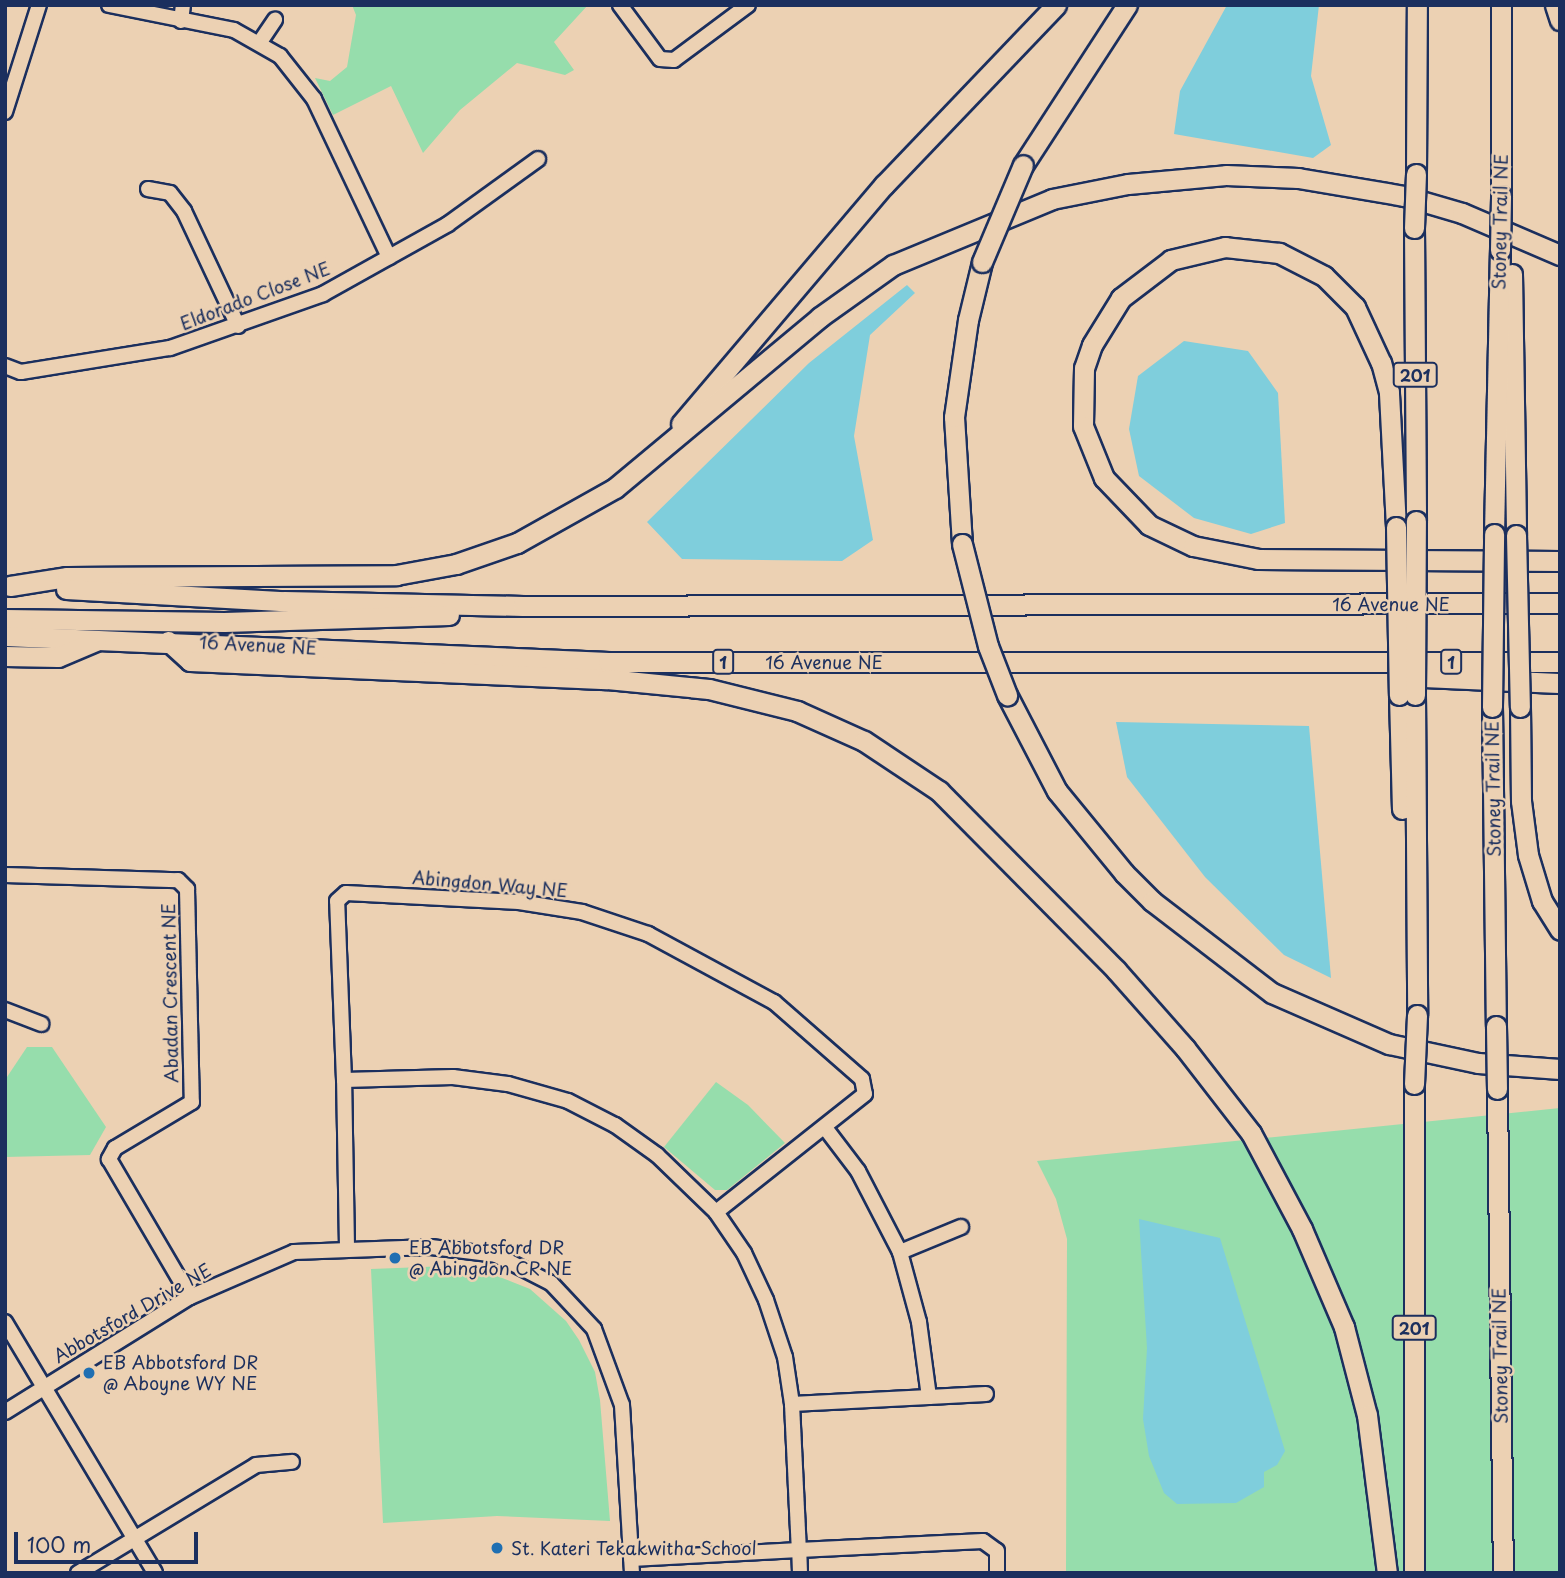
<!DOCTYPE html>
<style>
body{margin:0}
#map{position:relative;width:1565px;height:1578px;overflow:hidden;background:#ecd1b3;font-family:"Playpen Sans",sans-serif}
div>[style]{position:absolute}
.green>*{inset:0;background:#96ddac}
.water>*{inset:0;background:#7fcedc}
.roads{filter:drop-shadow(2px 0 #1b2f5e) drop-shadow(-2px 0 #1b2f5e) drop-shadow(0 2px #1b2f5e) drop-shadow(0 -2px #1b2f5e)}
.minor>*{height:14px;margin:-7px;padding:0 7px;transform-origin:7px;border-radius:7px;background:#ecd1b3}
.highway>*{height:19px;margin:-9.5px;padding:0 9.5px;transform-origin:9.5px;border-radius:9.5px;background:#ecd1b3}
.bridges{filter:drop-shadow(2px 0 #1b2f5e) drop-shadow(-2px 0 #1b2f5e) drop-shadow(0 2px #1b2f5e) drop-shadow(0 -2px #1b2f5e)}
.highway-bridge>*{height:19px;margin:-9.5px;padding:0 9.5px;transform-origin:9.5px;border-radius:9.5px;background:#ecd1b3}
.dots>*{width:19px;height:19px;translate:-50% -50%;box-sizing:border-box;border:4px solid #ecd1b3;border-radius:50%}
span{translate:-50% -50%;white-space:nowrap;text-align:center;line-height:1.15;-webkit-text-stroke:5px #ecd1b3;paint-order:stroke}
.shield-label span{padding:2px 5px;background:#ecd1b3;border:2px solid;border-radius:5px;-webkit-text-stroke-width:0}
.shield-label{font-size:16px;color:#1b2f5e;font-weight:700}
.street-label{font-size:18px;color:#1b2f5e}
.poi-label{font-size:18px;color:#1b2f5e}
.left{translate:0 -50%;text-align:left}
.frame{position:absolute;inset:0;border:7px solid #1b2f5e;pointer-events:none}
.scale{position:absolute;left:14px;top:1532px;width:184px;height:32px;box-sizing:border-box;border:4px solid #1b2f5e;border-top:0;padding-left:9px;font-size:21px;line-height:24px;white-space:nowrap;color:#1b2f5e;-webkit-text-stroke:5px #ecd1b3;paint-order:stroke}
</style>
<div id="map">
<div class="green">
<div style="clip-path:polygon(352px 5px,588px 5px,554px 42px,574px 70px,565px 75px,517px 63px,460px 110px,423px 153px,391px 86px,333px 115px,315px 78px,330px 81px,347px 67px,356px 15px)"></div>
<div style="clip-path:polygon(27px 1047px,52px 1047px,106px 1127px,90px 1155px,5px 1157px,5px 1080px)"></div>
<div style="clip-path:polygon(716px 1082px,748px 1105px,785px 1143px,727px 1190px,715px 1190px,664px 1147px)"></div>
<div style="clip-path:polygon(1560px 1108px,1560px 1573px,1066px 1573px,1067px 1239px,1056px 1199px,1037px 1161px)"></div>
<div style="clip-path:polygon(449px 1266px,492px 1274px,530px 1289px,566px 1321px,579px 1340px,595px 1372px,600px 1400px,610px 1521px,497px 1516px,383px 1523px,371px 1269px)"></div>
</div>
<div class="water">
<div style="clip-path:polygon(1227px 5px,1319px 5px,1311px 76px,1331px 145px,1313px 158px,1174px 134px,1180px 91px)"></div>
<div style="clip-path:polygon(907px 285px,915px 293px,870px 335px,854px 436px,873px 540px,842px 561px,682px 559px,647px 522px,809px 363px)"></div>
<div style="clip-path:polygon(1184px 341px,1248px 351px,1278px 393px,1285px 523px,1251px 534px,1194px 518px,1139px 476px,1129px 429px,1138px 376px)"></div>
<div style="clip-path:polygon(1116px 722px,1309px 726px,1331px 978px,1284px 955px,1205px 877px,1127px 777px)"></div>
<div style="clip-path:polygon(1139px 1219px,1220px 1238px,1285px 1451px,1277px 1465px,1264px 1472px,1264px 1487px,1236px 1503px,1177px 1504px,1164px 1493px,1149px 1456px,1143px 1419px,1147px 1348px)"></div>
</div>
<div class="roads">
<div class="minor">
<div style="left:109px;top:5px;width:127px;rotate:11.3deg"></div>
<div style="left:234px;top:30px;width:53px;rotate:29.5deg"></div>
<div style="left:280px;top:56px;width:55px;rotate:51.7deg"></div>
<div style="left:314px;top:99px;width:175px;rotate:64.6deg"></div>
<div style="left:620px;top:5px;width:67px;rotate:53.5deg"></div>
<div style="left:660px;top:59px;width:14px;rotate:4deg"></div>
<div style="left:674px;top:60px;width:92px;rotate:-36.6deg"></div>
<div style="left:181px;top:21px;width:16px;rotate:-83deg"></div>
<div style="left:260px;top:42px;width:27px;rotate:-56deg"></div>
<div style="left:5px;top:112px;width:112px;rotate:-72.4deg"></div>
<div style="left:148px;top:189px;width:22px;rotate:10deg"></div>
<div style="left:170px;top:193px;width:23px;rotate:52deg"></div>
<div style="left:184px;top:211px;width:127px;rotate:64.8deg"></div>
<div style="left:5px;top:366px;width:17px;rotate:21deg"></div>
<div style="left:21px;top:372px;width:151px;rotate:-9.2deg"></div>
<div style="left:170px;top:348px;width:162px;rotate:-19.4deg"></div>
<div style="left:323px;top:294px;width:143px;rotate:-29.2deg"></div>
<div style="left:448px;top:224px;width:111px;rotate:-35.8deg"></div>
<div style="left:5px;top:875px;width:173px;rotate:1.7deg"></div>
<div style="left:178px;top:880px;width:13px;rotate:45deg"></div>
<div style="left:187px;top:889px;width:213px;rotate:88.7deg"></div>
<div style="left:192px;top:1102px;width:90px;rotate:149.1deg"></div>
<div style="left:115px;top:1148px;width:13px;rotate:119deg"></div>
<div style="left:109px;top:1159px;width:160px;rotate:59.6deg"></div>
<div style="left:5px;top:1010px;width:39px;rotate:21deg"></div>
<div style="left:344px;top:1080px;width:179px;rotate:-92.2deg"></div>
<div style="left:337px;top:901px;width:12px;rotate:-42deg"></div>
<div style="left:346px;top:893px;width:173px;rotate:3deg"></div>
<div style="left:519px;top:902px;width:64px;rotate:9deg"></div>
<div style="left:582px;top:912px;width:70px;rotate:18.4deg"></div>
<div style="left:648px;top:934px;width:143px;rotate:28.4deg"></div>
<div style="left:774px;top:1002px;width:117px;rotate:41.2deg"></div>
<div style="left:862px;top:1079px;width:15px;rotate:79deg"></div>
<div style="left:865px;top:1094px;width:190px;rotate:141.6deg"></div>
<div style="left:347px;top:1247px;width:167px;rotate:-91deg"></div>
<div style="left:344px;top:1080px;width:109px;rotate:-1.6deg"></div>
<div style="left:453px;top:1077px;width:55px;rotate:7.3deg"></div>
<div style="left:508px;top:1084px;width:62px;rotate:15.8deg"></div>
<div style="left:568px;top:1101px;width:53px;rotate:27.1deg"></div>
<div style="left:615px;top:1125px;width:52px;rotate:35.5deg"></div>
<div style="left:657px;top:1155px;width:82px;rotate:44deg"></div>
<div style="left:716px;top:1212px;width:50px;rotate:55.7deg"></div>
<div style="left:744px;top:1253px;width:52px;rotate:64.9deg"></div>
<div style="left:766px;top:1300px;width:60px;rotate:71.6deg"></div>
<div style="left:785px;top:1357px;width:48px;rotate:81.5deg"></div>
<div style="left:792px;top:1404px;width:146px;rotate:87.3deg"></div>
<div style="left:799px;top:1550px;width:168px;rotate:176.9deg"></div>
<div style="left:900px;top:1252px;width:66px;rotate:-22.3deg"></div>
<div style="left:5px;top:1322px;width:292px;rotate:59.1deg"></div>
<div style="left:929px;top:1397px;width:57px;rotate:-3deg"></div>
<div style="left:792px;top:1404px;width:137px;rotate:-2.9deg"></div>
<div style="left:929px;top:1397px;width:76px;rotate:-97.6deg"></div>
<div style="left:919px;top:1322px;width:73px;rotate:-105.2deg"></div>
<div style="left:900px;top:1252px;width:91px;rotate:-117.4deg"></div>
<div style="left:858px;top:1171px;width:53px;rotate:-127.3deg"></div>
<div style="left:5px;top:1412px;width:218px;rotate:-31.9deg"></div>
<div style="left:190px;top:1297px;width:113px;rotate:-23.4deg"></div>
<div style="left:294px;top:1252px;width:137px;rotate:-2.1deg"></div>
<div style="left:431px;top:1247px;width:65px;rotate:7deg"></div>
<div style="left:496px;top:1255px;width:62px;rotate:27deg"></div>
<div style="left:551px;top:1283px;width:63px;rotate:46.9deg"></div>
<div style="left:594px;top:1329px;width:81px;rotate:69.8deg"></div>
<div style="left:622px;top:1405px;width:168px;rotate:86.6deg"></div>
<div style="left:78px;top:1573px;width:208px;rotate:-31.2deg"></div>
<div style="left:256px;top:1465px;width:36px;rotate:-5deg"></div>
<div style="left:800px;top:1573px;width:23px;rotate:-92deg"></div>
<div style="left:799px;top:1550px;width:184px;rotate:-2.8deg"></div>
<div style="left:983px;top:1541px;width:17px;rotate:36deg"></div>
<div style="left:997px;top:1551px;width:22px;rotate:90deg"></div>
</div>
<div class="highway">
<div style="left:1555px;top:5px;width:16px;rotate:72deg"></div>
<div style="left:1023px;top:165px;width:191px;rotate:-57deg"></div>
<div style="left:1416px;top:174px;width:169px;rotate:-89.7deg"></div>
<div style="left:1501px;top:196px;width:191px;rotate:-90deg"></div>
<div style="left:1414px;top:228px;width:293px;rotate:89.6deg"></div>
<div style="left:1512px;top:274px;width:261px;rotate:89.1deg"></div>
<div style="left:681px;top:424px;width:314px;rotate:-49.7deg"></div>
<div style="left:884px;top:185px;width:249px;rotate:-46.3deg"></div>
<div style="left:1396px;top:527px;width:135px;rotate:-93deg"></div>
<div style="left:1389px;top:392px;width:30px;rotate:-105deg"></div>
<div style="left:1381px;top:363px;width:62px;rotate:-114.9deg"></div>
<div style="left:1355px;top:307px;width:44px;rotate:-135deg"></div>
<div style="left:1324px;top:276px;width:51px;rotate:-152.9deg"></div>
<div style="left:1279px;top:253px;width:54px;rotate:-173.7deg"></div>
<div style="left:1225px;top:247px;width:56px;rotate:166.5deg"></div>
<div style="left:1171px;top:260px;width:63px;rotate:142.8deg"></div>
<div style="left:1121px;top:298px;width:55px;rotate:121.7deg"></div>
<div style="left:1092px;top:345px;width:24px;rotate:109deg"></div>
<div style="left:1084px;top:368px;width:58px;rotate:91deg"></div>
<div style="left:1083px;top:426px;width:56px;rotate:68deg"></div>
<div style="left:1104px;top:478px;width:65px;rotate:46.2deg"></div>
<div style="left:1149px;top:525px;width:49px;rotate:25.5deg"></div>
<div style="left:1193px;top:546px;width:66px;rotate:11.3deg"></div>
<div style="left:1258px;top:559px;width:302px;rotate:0.4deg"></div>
<div style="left:1494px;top:534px;width:284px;rotate:-88.8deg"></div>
<div style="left:962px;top:544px;width:127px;rotate:-93.6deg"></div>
<div style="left:954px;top:417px;width:98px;rotate:-81.8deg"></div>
<div style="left:968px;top:320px;width:60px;rotate:-76.4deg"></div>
<div style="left:10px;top:586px;width:58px;rotate:-9deg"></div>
<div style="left:67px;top:577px;width:329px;rotate:-0.3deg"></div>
<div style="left:396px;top:575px;width:61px;rotate:-10.4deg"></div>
<div style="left:456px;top:564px;width:65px;rotate:-19deg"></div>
<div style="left:517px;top:543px;width:112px;rotate:-29.3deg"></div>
<div style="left:615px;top:488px;width:267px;rotate:-39.8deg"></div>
<div style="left:820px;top:317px;width:90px;rotate:-35.5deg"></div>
<div style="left:893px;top:265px;width:172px;rotate:-22.5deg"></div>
<div style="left:1052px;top:199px;width:77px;rotate:-11.2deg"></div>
<div style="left:1128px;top:184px;width:98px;rotate:-5.2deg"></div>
<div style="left:1226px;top:175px;width:72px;rotate:2.4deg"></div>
<div style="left:1298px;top:178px;width:108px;rotate:9.6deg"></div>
<div style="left:1404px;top:196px;width:60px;rotate:16.3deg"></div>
<div style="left:1462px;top:213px;width:107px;rotate:23.2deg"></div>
<div style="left:66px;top:589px;width:218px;rotate:3.2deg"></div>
<div style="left:284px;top:601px;width:239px;rotate:1.2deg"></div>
<div style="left:523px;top:606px;width:1037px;rotate:-0.17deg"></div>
<div style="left:5px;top:619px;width:219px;rotate:0.8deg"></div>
<div style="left:224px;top:622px;width:225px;rotate:-1.8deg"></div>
<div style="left:5px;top:636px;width:604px;rotate:2.47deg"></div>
<div style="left:608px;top:662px;width:952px"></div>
<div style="left:168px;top:641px;width:30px;rotate:42deg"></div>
<div style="left:190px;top:661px;width:417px;rotate:2.5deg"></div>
<div style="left:607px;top:679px;width:102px;rotate:5.6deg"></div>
<div style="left:709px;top:689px;width:91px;rotate:14deg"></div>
<div style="left:797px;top:711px;width:73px;rotate:24.1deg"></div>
<div style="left:864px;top:741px;width:90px;rotate:33.7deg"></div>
<div style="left:939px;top:791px;width:252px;rotate:45.3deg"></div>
<div style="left:1116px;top:970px;width:104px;rotate:48.5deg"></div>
<div style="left:1185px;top:1048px;width:108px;rotate:52.2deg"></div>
<div style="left:1251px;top:1133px;width:109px;rotate:62deg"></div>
<div style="left:1302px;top:1229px;width:107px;rotate:66.8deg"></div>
<div style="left:1344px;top:1327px;width:91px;rotate:75.4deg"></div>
<div style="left:1367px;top:1415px;width:159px;rotate:82.8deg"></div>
<div style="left:5px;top:656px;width:53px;rotate:1.1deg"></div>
<div style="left:58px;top:657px;width:41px;rotate:-22.8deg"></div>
<div style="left:1399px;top:676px;width:161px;rotate:2.5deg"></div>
<div style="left:1007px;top:695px;width:108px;rotate:62.5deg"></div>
<div style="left:1057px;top:791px;width:106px;rotate:50.7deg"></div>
<div style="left:1124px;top:873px;width:40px;rotate:45deg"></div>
<div style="left:1152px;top:901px;width:151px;rotate:37.5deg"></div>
<div style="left:1272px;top:993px;width:128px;rotate:23.6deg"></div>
<div style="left:1389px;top:1044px;width:91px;rotate:12.1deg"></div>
<div style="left:1478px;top:1063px;width:82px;rotate:4.2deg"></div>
<div style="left:1399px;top:695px;width:114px;rotate:88.5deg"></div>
<div style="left:1415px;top:695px;width:320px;rotate:89.6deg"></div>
<div style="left:1492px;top:707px;width:319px;rotate:89.3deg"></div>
<div style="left:1520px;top:707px;width:94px;rotate:89.4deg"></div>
<div style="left:1521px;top:801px;width:54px;rotate:82.6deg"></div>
<div style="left:1528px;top:855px;width:48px;rotate:73.1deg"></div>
<div style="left:1542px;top:901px;width:34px;rotate:58deg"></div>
<div style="left:1497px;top:1089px;width:484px;rotate:89.3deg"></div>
<div style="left:1414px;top:1573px;width:489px;rotate:-90deg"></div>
</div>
</div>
<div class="bridges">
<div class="highway-bridge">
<div style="left:1414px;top:228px;width:54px;rotate:-87.9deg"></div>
<div style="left:1500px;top:250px;width:54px;rotate:-88.9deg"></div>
<div style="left:982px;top:262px;width:105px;rotate:-67.1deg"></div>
<div style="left:1396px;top:527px;width:168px;rotate:89deg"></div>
<div style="left:1516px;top:535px;width:172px;rotate:88.7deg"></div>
<div style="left:962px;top:544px;width:105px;rotate:75.7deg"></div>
<div style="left:988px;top:646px;width:53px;rotate:68.8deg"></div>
<div style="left:1415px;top:695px;width:174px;rotate:-89.7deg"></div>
<div style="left:1492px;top:707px;width:173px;rotate:-89.3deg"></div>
<div style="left:1496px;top:1026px;width:63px;rotate:89.1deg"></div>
<div style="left:1414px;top:1084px;width:69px;rotate:-87.5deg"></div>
</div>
</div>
<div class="dots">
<div style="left:395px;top:1258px;background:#1f6fb2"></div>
<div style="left:89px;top:1373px;background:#1f6fb2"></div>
<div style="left:497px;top:1548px;background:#1f6fb2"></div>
</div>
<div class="shield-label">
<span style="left:1415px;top:375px">201</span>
<span style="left:723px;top:662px">1</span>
<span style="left:1451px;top:662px">1</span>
<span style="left:1414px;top:1328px">201</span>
</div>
<div class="street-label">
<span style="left:1500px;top:222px;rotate:-89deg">Stoney Trail NE</span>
<span style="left:255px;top:296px;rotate:-21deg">Eldorado Close NE</span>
<span style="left:1391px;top:604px">16 Avenue NE</span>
<span style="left:258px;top:645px;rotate:3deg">16 Avenue NE</span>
<span style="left:824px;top:662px">16 Avenue NE</span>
<span style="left:1493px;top:789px;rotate:-91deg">Stoney Trail NE</span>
<span style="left:490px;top:884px;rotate:5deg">Abingdon Way NE</span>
<span style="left:170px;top:993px;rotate:-91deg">Abadan Crescent NE</span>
<span style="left:132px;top:1313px;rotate:-30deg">Abbotsford Drive NE</span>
<span style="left:1500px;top:1356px;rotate:-91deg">Stoney Trail NE</span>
</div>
<div class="poi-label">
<span class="left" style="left:409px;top:1258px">EB Abbotsford DR<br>@ Abingdon CR NE</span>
<span class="left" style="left:103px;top:1373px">EB Abbotsford DR<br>@ Aboyne WY NE</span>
<span class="left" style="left:511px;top:1548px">St. Kateri Tekakwitha School</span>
</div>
<div class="frame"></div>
<div class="scale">100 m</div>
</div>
